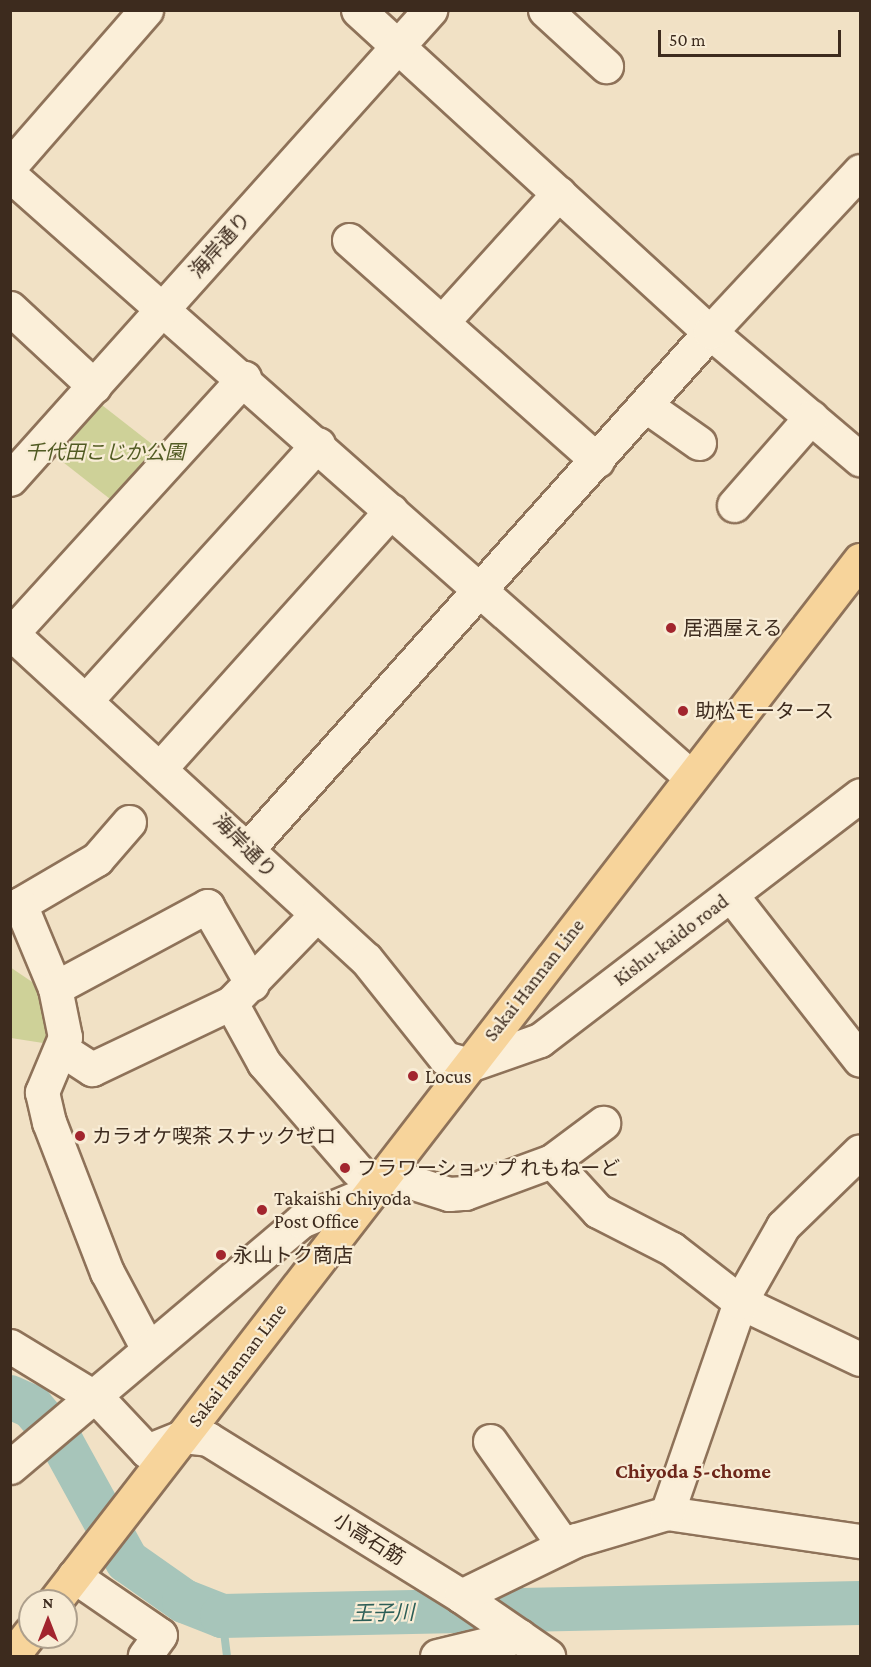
<!DOCTYPE html>
<meta charset="utf-8">
<style>
body{margin:0}
#map{position:relative;width:871px;height:1667px;overflow:hidden;background:#f1e1c5;font-family:"Crimson Pro","Noto Sans JP",serif}
div>[style]{position:absolute}
.green>*{inset:0;background:#ced198;transform-origin:0 0}
.stream>*{height:8px;margin:-4px;padding:0 4px;transform-origin:4px;border-radius:4px;background:#a7c5ba}
.river>*{height:44px;margin:-22px;padding:0 22px;transform-origin:22px;border-radius:22px;background:#a7c5ba}
.roads{filter:drop-shadow(2px 0 #8e7259) drop-shadow(-2px 0 #8e7259) drop-shadow(0 2px #8e7259) drop-shadow(0 -2px #8e7259)}
.minor>*{height:33px;margin:-16.5px;padding:0 16.5px;transform-origin:16.5px;border-radius:16.5px;background:#fbefd9}
.major>*{height:33px;margin:-16.5px;padding:0 16.5px;transform-origin:16.5px;border-radius:16.5px;background:#f7d49b}
.dots>*{width:16px;height:16px;translate:-50% -50%;box-sizing:border-box;border:3px solid #f8ecd5;border-radius:50%}
span{translate:-50% -50%;white-space:nowrap;text-align:center;line-height:1.15;-webkit-text-stroke:4.5px #f8ecd5;paint-order:stroke}
.street-label{font-size:20px;color:#3d2b1e}
.park-label{font-size:20px;color:#515b23;font-style:italic}
.poi-label{font-size:20px;color:#3d2b1e}
.left{translate:0 -50%;text-align:left}
.neighbourhood-label{font-size:21px;color:#6d261a;font-weight:700}
.water-label{font-size:21px;color:#2c5e57;font-style:italic}
.frame{position:absolute;inset:0;border:12px solid #3d2b1e;pointer-events:none}
.north{position:absolute;left:18px;top:1589px;width:60px;height:60px;box-sizing:border-box;background:#f8ecd5;border:2px solid #ad9f8c;border-radius:50%;rotate:0deg;font-size:16px;font-weight:700;line-height:24px;text-align:center;color:#3d2b1e}
.north::after{content:'';display:block;margin:auto;width:21px;height:27px;background:#a2252e;clip-path:polygon(50% 0,100% 100%,50% 72%,0 100%)}
.scale{position:absolute;left:658px;top:30px;width:183px;height:27px;box-sizing:border-box;border:3px solid #3d2b1e;border-top:0;padding-left:8px;font-size:18px;line-height:21px;white-space:nowrap;color:#3d2b1e;-webkit-text-stroke:4px #f8ecd5;paint-order:stroke}
</style>
<div id="map">
<div class="green">
<div style="left:98px;top:402px;width:85px;height:69px;rotate:38deg"></div>
<div style="clip-path:polygon(10px 967px,41px 988px,48px 1033px,43px 1043px,11px 1038px)"></div>
</div>
<div class="stream">
<div style="left:222px;top:1616px;width:40px;rotate:82.9deg"></div>
</div>
<div class="river">
<div style="left:10px;top:1397px;width:24px;rotate:24deg"></div>
<div style="left:32px;top:1407px;width:45px;rotate:49.5deg"></div>
<div style="left:61px;top:1441px;width:137px;rotate:61.2deg"></div>
<div style="left:127px;top:1561px;width:70px;rotate:35.1deg"></div>
<div style="left:184px;top:1601px;width:41px;rotate:21.5deg"></div>
<div style="left:222px;top:1616px;width:638px;rotate:-1.17deg"></div>
</div>
<div class="roads">
<div class="minor">
<div style="left:358px;top:10px;width:477px;rotate:42.5deg"></div>
<div style="left:710px;top:332px;width:197px;rotate:40.3deg"></div>
<div style="left:545px;top:10px;width:83px;rotate:42.6deg"></div>
<div style="left:10px;top:166px;width:207px;rotate:-48.9deg"></div>
<div style="left:10px;top:175px;width:909px;rotate:41.48deg"></div>
<div style="left:349px;top:240px;width:332px;rotate:41.6deg"></div>
<div style="left:10px;top:308px;width:115px;rotate:42.9deg"></div>
<div style="left:442px;top:322px;width:174px;rotate:-47.8deg"></div>
<div style="left:645px;top:405px;width:66px;rotate:35.1deg"></div>
<div style="left:10px;top:479px;width:630px;rotate:-48.15deg"></div>
<div style="left:734px;top:505px;width:117px;rotate:-48.8deg"></div>
<div style="left:10px;top:632px;width:483px;rotate:42.6deg"></div>
<div style="left:366px;top:959px;width:127px;rotate:51.4deg"></div>
<div style="left:445px;top:1058px;width:25px;rotate:16deg"></div>
<div style="left:469px;top:1065px;width:75px;rotate:-19.4deg"></div>
<div style="left:540px;top:1040px;width:403px;rotate:-37.4deg"></div>
<div style="left:12px;top:633px;width:345px;rotate:-47.7deg"></div>
<div style="left:87px;top:699px;width:344px;rotate:-47.8deg"></div>
<div style="left:162px;top:766px;width:343px;rotate:-48.1deg"></div>
<div style="left:129px;top:822px;width:49px;rotate:130.9deg"></div>
<div style="left:97px;top:859px;width:89px;rotate:149.7deg"></div>
<div style="left:20px;top:904px;width:91px;rotate:67.4deg"></div>
<div style="left:55px;top:988px;width:50px;rotate:78.5deg"></div>
<div style="left:65px;top:1037px;width:60px;rotate:112.7deg"></div>
<div style="left:42px;top:1092px;width:31px;rotate:77deg"></div>
<div style="left:49px;top:1122px;width:161px;rotate:68.9deg"></div>
<div style="left:107px;top:1272px;width:87px;rotate:62deg"></div>
<div style="left:250px;top:846px;width:690px;rotate:-48.17deg"></div>
<div style="left:710px;top:332px;width:220px;rotate:-47deg"></div>
<div style="left:731px;top:895px;width:209px;rotate:52deg"></div>
<div style="left:55px;top:988px;width:173px;rotate:-28.3deg"></div>
<div style="left:207px;top:906px;width:90px;rotate:60deg"></div>
<div style="left:231px;top:1003px;width:68px;rotate:61.2deg"></div>
<div style="left:264px;top:1063px;width:142px;rotate:49deg"></div>
<div style="left:61px;top:1049px;width:37px;rotate:33deg"></div>
<div style="left:92px;top:1069px;width:154px;rotate:-25.4deg"></div>
<div style="left:231px;top:1003px;width:122px;rotate:-46deg"></div>
<div style="left:552px;top:1161px;width:68px;rotate:47.4deg"></div>
<div style="left:598px;top:1211px;width:83px;rotate:27.2deg"></div>
<div style="left:672px;top:1249px;width:86px;rotate:37.9deg"></div>
<div style="left:740px;top:1302px;width:133px;rotate:25.4deg"></div>
<div style="left:385px;top:1174px;width:67px;rotate:17.4deg"></div>
<div style="left:449px;top:1194px;width:16px;rotate:-4deg"></div>
<div style="left:465px;top:1193px;width:93px;rotate:-20.2deg"></div>
<div style="left:552px;top:1161px;width:64px;rotate:-36.7deg"></div>
<div style="left:10px;top:1346px;width:105px;rotate:31.4deg"></div>
<div style="left:100px;top:1401px;width:69px;rotate:46.8deg"></div>
<div style="left:147px;top:1451px;width:40px;rotate:-22deg"></div>
<div style="left:184px;top:1436px;width:24px;rotate:7deg"></div>
<div style="left:208px;top:1439px;width:298px;rotate:31.8deg"></div>
<div style="left:461px;top:1596px;width:106px;rotate:34.6deg"></div>
<div style="left:490px;top:1441px;width:128px;rotate:54.8deg"></div>
<div style="left:10px;top:1467px;width:381px;rotate:-40.2deg"></div>
<div style="left:301px;top:1221px;width:70px;rotate:-22.6deg"></div>
<div style="left:667px;top:1513px;width:195px;rotate:8.3deg"></div>
<div style="left:74px;top:1576px;width:104px;rotate:34.5deg"></div>
<div style="left:160px;top:1635px;width:26px;rotate:126deg"></div>
<div style="left:461px;top:1596px;width:128px;rotate:-26deg"></div>
<div style="left:576px;top:1540px;width:95px;rotate:-16.5deg"></div>
<div style="left:667px;top:1513px;width:223px;rotate:-70.9deg"></div>
<div style="left:740px;top:1302px;width:87px;rotate:-60.5deg"></div>
<div style="left:783px;top:1226px;width:107px;rotate:-44.2deg"></div>
<div style="left:437px;top:1656px;width:85px;rotate:-13.5deg"></div>
</div>
<div class="major">
<div style="left:55px;top:1601px;width:1316px;rotate:-52.29deg"></div>
<div style="left:12px;top:1656px;width:29px;rotate:-52deg"></div>
</div>
</div>
<div class="dots">
<div style="left:671px;top:628px;background:#a2252e"></div>
<div style="left:683px;top:711px;background:#a2252e"></div>
<div style="left:413px;top:1076px;background:#a2252e"></div>
<div style="left:80px;top:1136px;background:#a2252e"></div>
<div style="left:345px;top:1168px;background:#a2252e"></div>
<div style="left:262px;top:1210px;background:#a2252e"></div>
<div style="left:221px;top:1255px;background:#a2252e"></div>
</div>
<div class="street-label">
<span style="left:220px;top:245px;rotate:-48deg">海岸通り</span>
<span style="left:245px;top:846px;rotate:46deg">海岸通り</span>
<span style="left:671px;top:940px;rotate:-37deg">Kishu-kaido road</span>
<span style="left:534px;top:980px;rotate:-52deg">Sakai Hannan Line</span>
<span style="left:237px;top:1365px;rotate:-53deg">Sakai Hannan Line</span>
<span style="left:369px;top:1539px;rotate:32deg">小高石筋</span>
</div>
<div class="park-label">
<span style="left:105px;top:452px">千代田こじか公園</span>
</div>
<div class="poi-label">
<span class="left" style="left:683px;top:628px">居酒屋える</span>
<span class="left" style="left:695px;top:711px">助松モータース</span>
<span class="left" style="left:425px;top:1076px">Locus</span>
<span class="left" style="left:92px;top:1136px">カラオケ喫茶 スナックゼロ</span>
<span class="left" style="left:357px;top:1168px">フラワーショップ れもねーど</span>
<span class="left" style="left:274px;top:1210px">Takaishi Chiyoda<br>Post Office</span>
<span class="left" style="left:233px;top:1255px">永山トク商店</span>
</div>
<div class="neighbourhood-label">
<span style="left:693px;top:1471px">Chiyoda 5-chome</span>
</div>
<div class="water-label">
<span style="left:383px;top:1613px;rotate:-1deg">王子川</span>
</div>
<div class="frame"></div>
<div class="north">N</div>
<div class="scale">50 m</div>
</div>
